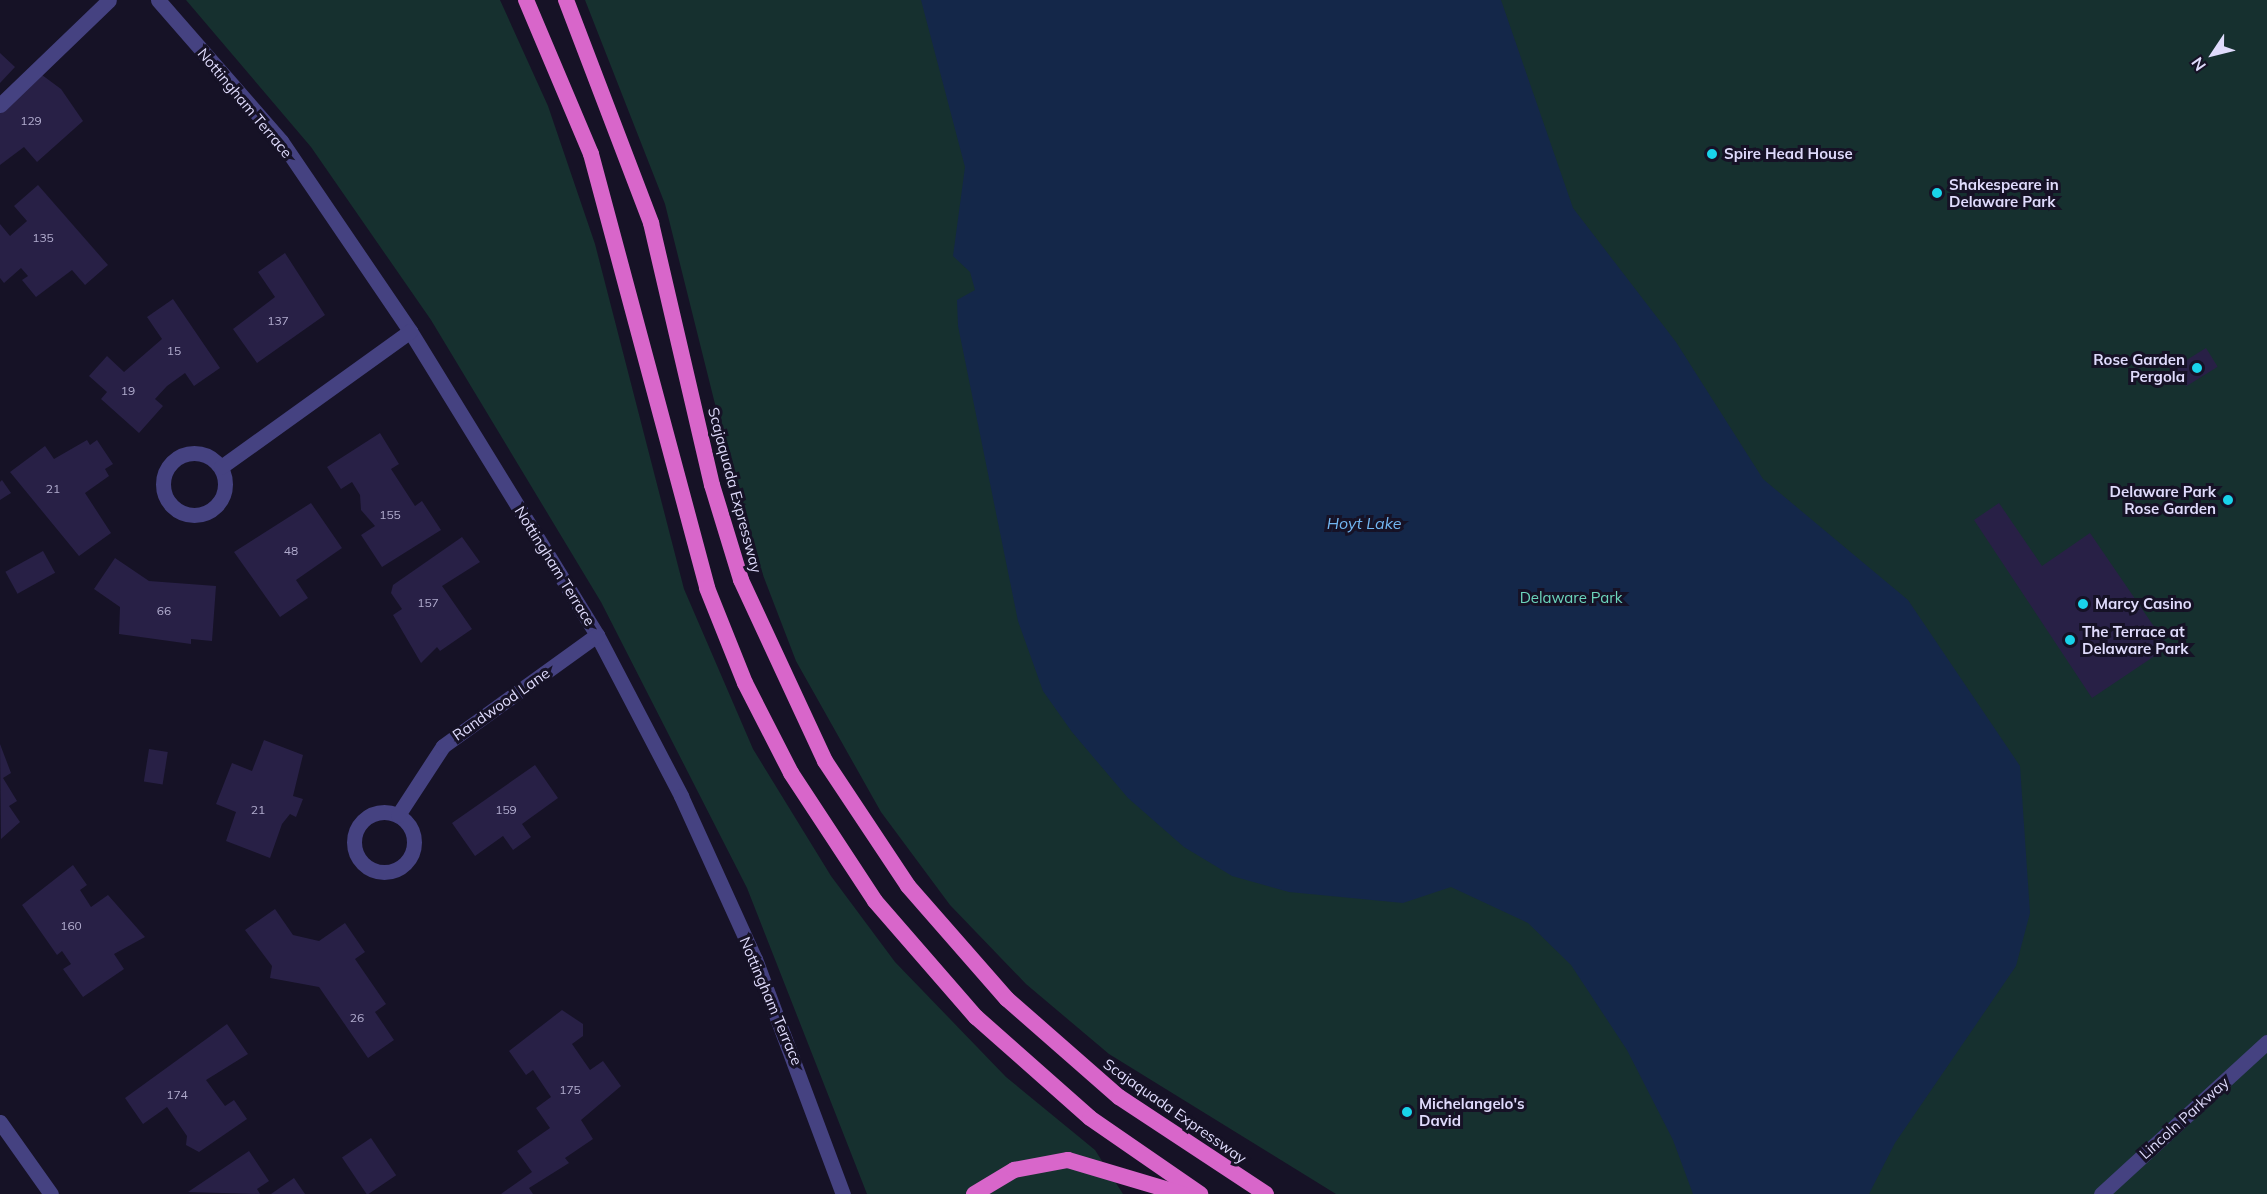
<!DOCTYPE html>
<style>
body{margin:0}
#map{position:relative;width:2267px;height:1194px;overflow:hidden;background:#161226;font-family:Mulish,sans-serif}
div>[style]{position:absolute}
.green>*{inset:0;background:#16302f}
.water>*{inset:0;background:#142749}
.building>*{inset:0;background:#282046;transform-origin:0 0}
.minor>*{height:15px;margin:-7.5px;padding:0 7.5px;transform-origin:7.5px;border-radius:7.5px;background:#454281}
.minor>.ring{margin:-7.5px;padding:0;box-sizing:content-box;background:none;border:15px solid #454281;border-radius:50%}
.tertiary>*{height:15px;margin:-7.5px;padding:0 7.5px;transform-origin:7.5px;border-radius:7.5px;background:#454281}
.trunk>*{height:16px;margin:-8px;padding:0 8px;transform-origin:8px;border-radius:8px;background:#d866ca}
.dots>*{width:16px;height:16px;translate:-50% -50%;box-sizing:border-box;border:3px solid #161226;border-radius:50%}
span{translate:-50% -50%;white-space:nowrap;text-align:center;line-height:1.15;-webkit-text-stroke:6px #161226;paint-order:stroke}
.number-label{font-size:12px;color:#b1acce}
.number-label span{-webkit-text-stroke-width:0}
.street-label{font-size:15px;color:#dfdbfc}
.poi-label{font-size:15px;color:#dfdbfc;font-weight:700}
.left{translate:0 -50%;text-align:left}
.right{translate:-100% -50%;text-align:right}
.park-label{font-size:15px;color:#6dd6bd}
.water-label{font-size:16px;color:#72b6f2;font-style:italic}
.north{position:absolute;left:2183px;top:24px;width:60px;height:60px;-webkit-text-stroke:4px #161226;paint-order:stroke;rotate:235deg;font-size:16px;font-weight:700;line-height:24px;text-align:center;color:#dfdbfc}
.north::after{content:'';display:block;margin:auto;width:21px;height:27px;background:#dfdbfc;clip-path:polygon(50% 0,100% 100%,50% 72%,0 100%)}
</style>
<div id="map">
<div class="green">
<div style="clip-path:polygon(186px 0,500px 0,548px 106px,595px 244px,684px 589px,753px 749px,831px 876px,895px 962px,1006px 1077px,1095px 1150px,1123px 1194px,867px 1194px,747px 888px,601px 602px,431px 320px,311px 147px)"></div>
<div style="clip-path:polygon(585px 0,2267px 0,2267px 1194px,1336px 1194px,1109px 1054px,1026px 984px,950px 905px,881px 812px,796px 661px,748px 536px,665px 204px)"></div>
</div>
<div class="water">
<div style="clip-path:polygon(921px 0,1501px 0,1573px 208px,1676px 342px,1763px 479px,1908px 600px,2020px 766px,2030px 913px,2016px 966px,1895px 1143px,1869px 1194px,1693px 1194px,1673px 1140px,1627px 1050px,1571px 965px,1528px 923px,1451px 887px,1403px 903px,1289px 892px,1232px 876px,1184px 847px,1128px 798px,1072px 732px,1043px 691px,1018px 621px,958px 326px,957px 300px,975px 290px,970px 272px,953px 256px,965px 167px)"></div>
</div>
<div class="building">
<div style="clip-path:polygon(0 53px,15px 67px,0 83px)"></div>
<div style="clip-path:polygon(42px 75px,61px 89px,83px 121px,37px 162px,24px 147px,0 165px,0 112px)"></div>
<div style="clip-path:polygon(38px 185px,108px 265px,85px 285px,72px 270px,36px 297px,22px 280px,28px 276px,21px 268px,4px 283px,0 278px,0 224px,10px 236px,27px 221px,14px 206px)"></div>
<div style="clip-path:polygon(285px 253px,325px 315px,257px 363px,233px 329px,275px 297px,258px 272px)"></div>
<div style="clip-path:polygon(173px 299px,220px 368px,194px 386px,185px 373px,167px 386px,155px 399px,163px 406px,139px 433px,101px 399px,107px 392px,89px 376px,107px 356px,124px 372px,162px 339px,147px 317px)"></div>
<div style="left:2206px;top:348px;width:22px;height:37px;rotate:58deg"></div>
<div style="clip-path:polygon(380px 433px,399px 464px,391px 469px,415px 506px,422px 501px,441px 530px,382px 567px,361px 535px,375px 526px,361px 510px,360px 495px,352px 482px,341px 489px,327px 467px)"></div>
<div style="clip-path:polygon(87px 440px,90px 445px,97px 440px,113px 464px,105px 469px,109px 476px,85px 493px,111px 533px,79px 556px,10px 472px,45px 446px,54px 459px)"></div>
<div style="clip-path:polygon(2px 480px,11px 493px,0 500px,0 482px)"></div>
<div style="clip-path:polygon(311px 503px,342px 548px,296px 580px,308px 598px,280px 617px,234px 552px)"></div>
<div style="clip-path:polygon(1999px 503px,2042px 566px,2090px 533px,2168px 647px,2092px 698px,1974px 520px)"></div>
<div style="clip-path:polygon(462px 537px,480px 562px,442px 586px,472px 629px,440px 651px,437px 647px,421px 663px,393px 615px,402px 609px,391px 593px,393px 585px)"></div>
<div style="left:43px;top:551px;width:25px;height:43px;rotate:61deg"></div>
<div style="clip-path:polygon(115px 558px,149px 581px,216px 586px,212px 641px,191px 639px,191px 644px,119px 634px,120px 607px,94px 589px)"></div>
<div style="clip-path:polygon(264px 740px,303px 755px,293px 796px,303px 799px,296px 817px,290px 814px,282px 824px,270px 858px,226px 841px,236px 812px,216px 804px,232px 763px,252px 771px)"></div>
<div style="clip-path:polygon(0 744px,11px 773px,3px 778px,17px 801px,9px 806px,20px 822px,1px 839px)"></div>
<div style="left:149px;top:749px;width:19px;height:33px;rotate:9deg"></div>
<div style="clip-path:polygon(535px 765px,558px 798px,522px 824px,531px 837px,513px 850px,503px 836px,475px 856px,452px 823px)"></div>
<div style="clip-path:polygon(73px 865px,87px 885px,80px 890px,91px 907px,108px 895px,145px 937px,114px 954px,124px 969px,83px 997px,63px 969px,71px 964px,62px 951px,57px 955px,22px 905px)"></div>
<div style="clip-path:polygon(275px 909px,293px 935px,319px 941px,345px 923px,365px 952px,355px 959px,386px 1004px,375px 1012px,394px 1040px,368px 1058px,319px 987px,270px 978px,272px 966px,245px 930px)"></div>
<div style="clip-path:polygon(562px 1010px,583px 1024px,583px 1036px,572px 1044px,590px 1070px,603px 1061px,621px 1086px,581px 1120px,593px 1139px,565px 1158px,569px 1163px,529px 1188px,533px 1194px,501px 1194px,532px 1172px,517px 1151px,550px 1128px,536px 1108px,551px 1097px,533px 1070px,526px 1075px,509px 1051px)"></div>
<div style="clip-path:polygon(227px 1024px,248px 1054px,206px 1080px,225px 1106px,234px 1100px,247px 1119px,199px 1152px,186px 1145px,187px 1136px,167px 1107px,143px 1124px,125px 1098px)"></div>
<div style="left:371px;top:1138px;width:45px;height:35px;rotate:56deg"></div>
<div style="clip-path:polygon(249px 1151px,269px 1181px,257px 1189px,260px 1194px,188px 1192px)"></div>
<div style="clip-path:polygon(294px 1178px,305px 1194px,271px 1194px)"></div>
</div>
<div class="minor">
<div style="left:158px;top:0;width:187px;rotate:48.9deg"></div>
<div style="left:281px;top:141px;width:230px;rotate:55.8deg"></div>
<div style="left:410px;top:331px;width:357px;rotate:58.4deg"></div>
<div style="left:597px;top:635px;width:182px;rotate:62.4deg"></div>
<div style="left:681px;top:796px;width:179px;rotate:65.6deg"></div>
<div style="left:755px;top:959px;width:251px;rotate:69.5deg"></div>
<div style="left:0;top:105px;width:151px;rotate:-43.9deg"></div>
<div class="ring" style="left:163px;top:453px;width:47px;height:47px"></div>
<div style="left:221px;top:467px;width:233px;rotate:-35.7deg"></div>
<div class="ring" style="left:354px;top:812px;width:45px;height:45px"></div>
<div style="left:398px;top:815px;width:82px;rotate:-56.9deg"></div>
<div style="left:443px;top:746px;width:190px;rotate:-35.8deg"></div>
<div style="left:0;top:1122px;width:88px;rotate:54.7deg"></div>
</div>
<div class="tertiary">
<div style="left:2101px;top:1194px;width:225px;rotate:-42.5deg"></div>
</div>
<div class="trunk">
<div style="left:526px;top:0;width:167px;rotate:67.1deg"></div>
<div style="left:591px;top:154px;width:449px;rotate:75deg"></div>
<div style="left:707px;top:588px;width:102px;rotate:68.2deg"></div>
<div style="left:745px;top:683px;width:101px;rotate:62.9deg"></div>
<div style="left:791px;top:773px;width:153px;rotate:56.7deg"></div>
<div style="left:875px;top:901px;width:154px;rotate:49deg"></div>
<div style="left:976px;top:1017px;width:152px;rotate:41.5deg"></div>
<div style="left:1090px;top:1118px;width:134px;rotate:34.6deg"></div>
<div style="left:566px;top:0;width:239px;rotate:69.1deg"></div>
<div style="left:651px;top:223px;width:269px;rotate:76.9deg"></div>
<div style="left:712px;top:485px;width:99px;rotate:73deg"></div>
<div style="left:741px;top:580px;width:200px;rotate:65.1deg"></div>
<div style="left:825px;top:761px;width:150px;rotate:56.4deg"></div>
<div style="left:908px;top:886px;width:150px;rotate:48.8deg"></div>
<div style="left:1007px;top:999px;width:149px;rotate:41.2deg"></div>
<div style="left:1119px;top:1097px;width:176px;rotate:33.4deg"></div>
<div style="left:974px;top:1194px;width:47px;rotate:-31deg"></div>
<div style="left:1014px;top:1170px;width:55px;rotate:-10.5deg"></div>
<div style="left:1068px;top:1160px;width:119px;rotate:16.6deg"></div>
</div>
<div class="dots">
<div style="left:1712px;top:154px;background:#19d3ea"></div>
<div style="left:1937px;top:193px;background:#19d3ea"></div>
<div style="left:2197px;top:368px;background:#19d3ea"></div>
<div style="left:2228px;top:500px;background:#19d3ea"></div>
<div style="left:2083px;top:604px;background:#19d3ea"></div>
<div style="left:2070px;top:640px;background:#19d3ea"></div>
<div style="left:1407px;top:1112px;background:#19d3ea"></div>
</div>
<div class="number-label">
<span style="left:31px;top:121px">129</span>
<span style="left:43px;top:238px">135</span>
<span style="left:278px;top:321px">137</span>
<span style="left:174px;top:351px">15</span>
<span style="left:128px;top:391px">19</span>
<span style="left:53px;top:489px">21</span>
<span style="left:390px;top:515px">155</span>
<span style="left:291px;top:551px">48</span>
<span style="left:428px;top:603px">157</span>
<span style="left:164px;top:611px">66</span>
<span style="left:258px;top:810px">21</span>
<span style="left:506px;top:810px">159</span>
<span style="left:71px;top:926px">160</span>
<span style="left:357px;top:1018px">26</span>
<span style="left:570px;top:1090px">175</span>
<span style="left:177px;top:1095px">174</span>
</div>
<div class="street-label">
<span style="left:245px;top:103px;rotate:50deg">Nottingham Terrace</span>
<span style="left:735px;top:490px;rotate:75deg">Scajaquada Expressway</span>
<span style="left:555px;top:566px;rotate:58deg">Nottingham Terrace</span>
<span style="left:501px;top:704px;rotate:-35deg">Randwood Lane</span>
<span style="left:771px;top:1001px;rotate:67deg">Nottingham Terrace</span>
<span style="left:1175px;top:1111px;rotate:35deg">Scajaquada Expressway</span>
<span style="left:2184px;top:1118px;rotate:-42deg">Lincoln Parkway</span>
</div>
<div class="poi-label">
<span class="left" style="left:1724px;top:154px">Spire Head House</span>
<span class="left" style="left:1949px;top:193px">Shakespeare in<br>Delaware Park</span>
<span class="right" style="left:2185px;top:368px">Rose Garden<br>Pergola</span>
<span class="right" style="left:2216px;top:500px">Delaware Park<br>Rose Garden</span>
<span class="left" style="left:2095px;top:604px">Marcy Casino</span>
<span class="left" style="left:2082px;top:640px">The Terrace at<br>Delaware Park</span>
<span class="left" style="left:1419px;top:1112px">Michelangelo's<br>David</span>
</div>
<div class="park-label">
<span style="left:1571px;top:598px">Delaware Park</span>
</div>
<div class="water-label">
<span style="left:1364px;top:523px">Hoyt Lake</span>
</div>
<div class="north">N</div>
</div>
